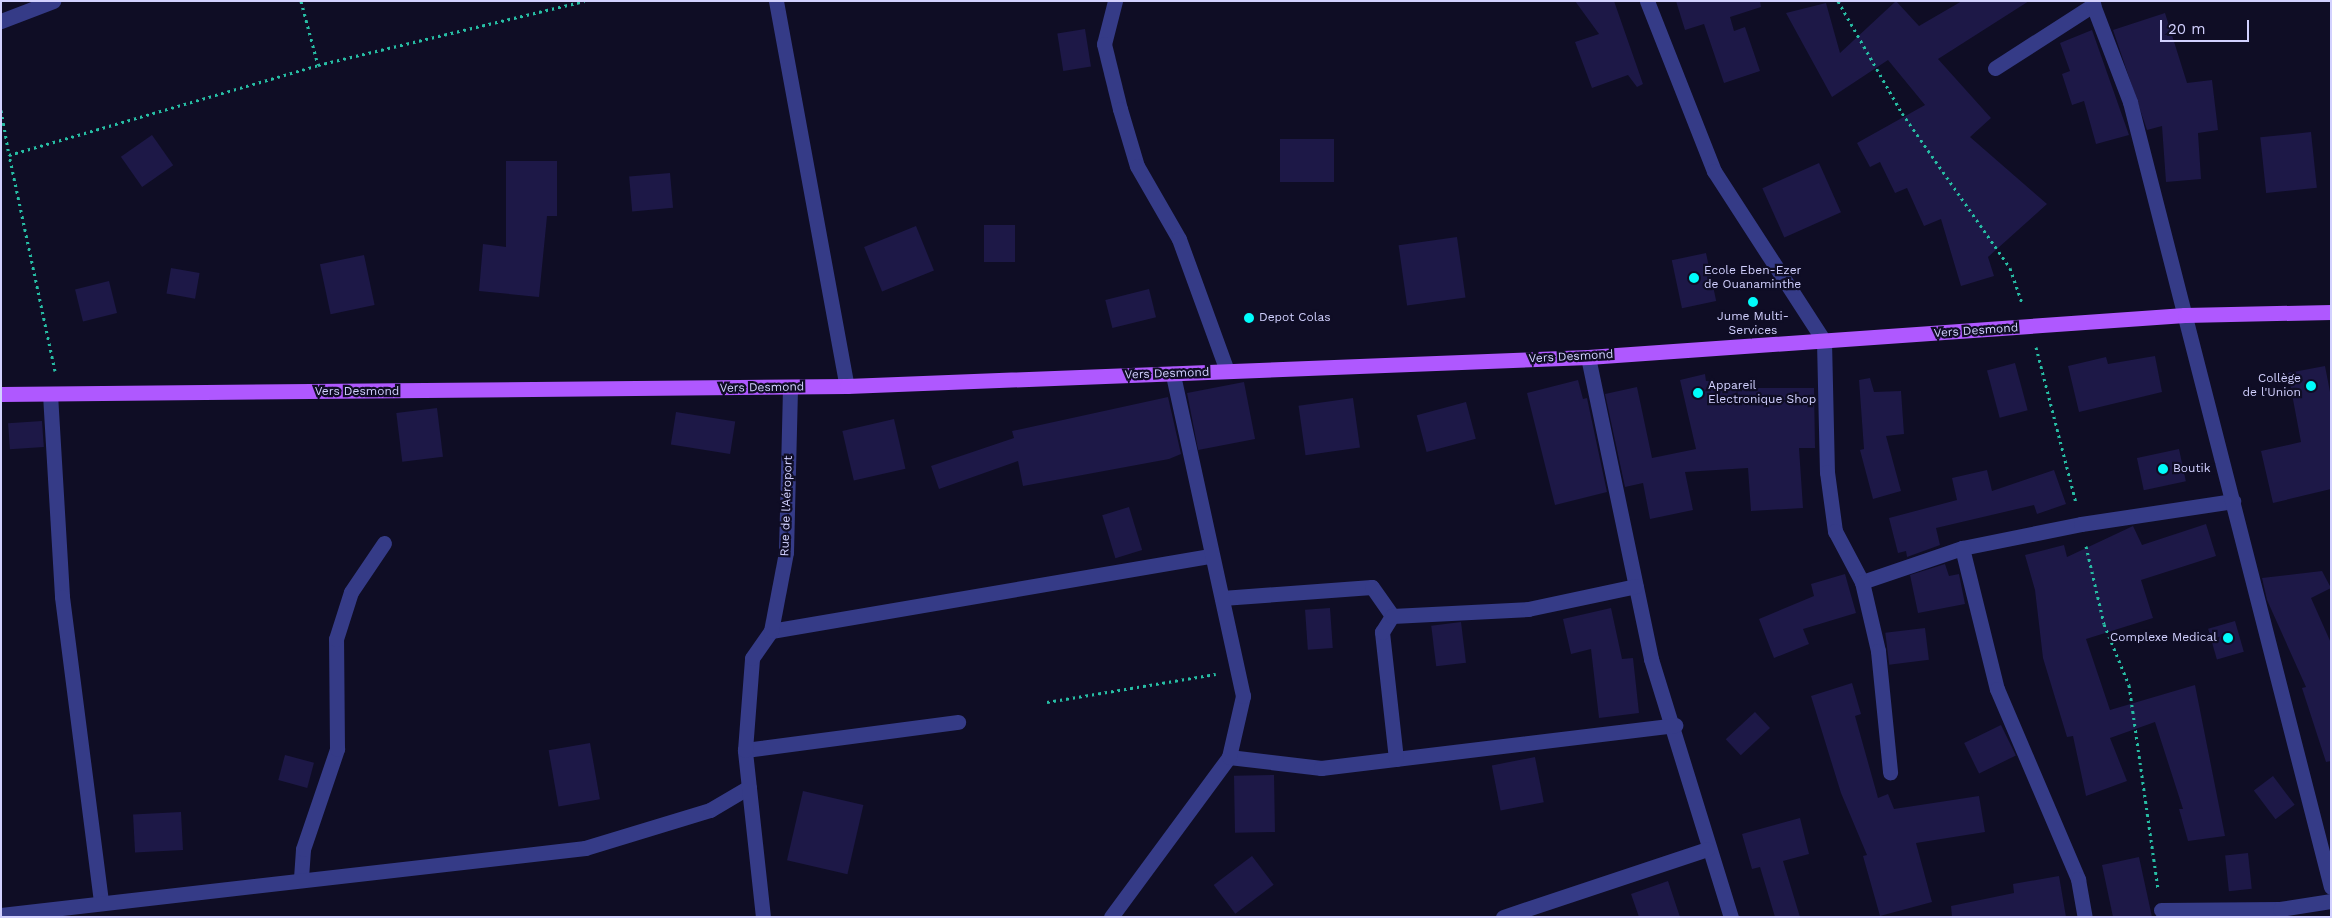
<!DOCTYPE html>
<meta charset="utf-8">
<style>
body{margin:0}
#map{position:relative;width:2332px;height:918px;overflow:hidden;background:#0f0d25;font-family:"Work Sans",sans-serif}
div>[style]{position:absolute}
.building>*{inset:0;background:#1d1847;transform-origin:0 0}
.path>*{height:3px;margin-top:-1.5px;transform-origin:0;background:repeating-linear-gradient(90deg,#27bda4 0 2.5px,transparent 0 6.5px)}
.minor>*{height:15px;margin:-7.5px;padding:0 7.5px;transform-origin:7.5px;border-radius:7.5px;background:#353b87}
.major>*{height:15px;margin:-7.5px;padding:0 7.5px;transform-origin:7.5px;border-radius:7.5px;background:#af58ff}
.dots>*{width:14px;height:14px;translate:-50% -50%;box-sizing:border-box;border:2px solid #0f0d25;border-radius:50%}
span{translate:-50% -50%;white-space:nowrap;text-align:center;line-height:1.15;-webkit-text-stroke:4.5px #0f0d25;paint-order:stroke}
.poi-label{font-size:12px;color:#d2d1ff}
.left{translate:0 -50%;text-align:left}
.right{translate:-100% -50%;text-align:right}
.street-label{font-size:12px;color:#d2d1ff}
.frame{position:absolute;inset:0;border:2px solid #d2d1ff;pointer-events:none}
.scale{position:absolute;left:2160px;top:20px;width:89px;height:22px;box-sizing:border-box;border:2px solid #d2d1ff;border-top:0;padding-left:6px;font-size:15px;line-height:18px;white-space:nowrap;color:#d2d1ff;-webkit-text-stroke:4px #0f0d25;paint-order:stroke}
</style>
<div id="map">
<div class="building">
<div style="clip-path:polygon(1575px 1px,1614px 1px,1643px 84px,1637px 87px,1628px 75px,1592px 88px,1575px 42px,1599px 34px)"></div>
<div style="clip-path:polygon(1676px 1px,1760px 1px,1761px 7px,1730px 17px,1734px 31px,1745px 27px,1760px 71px,1724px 83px,1704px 24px,1685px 30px)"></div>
<div style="clip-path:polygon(1896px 1px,1919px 26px,1962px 1px,2029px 1px,1938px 59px,1991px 118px,1970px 137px,2047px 204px,1988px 257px,1994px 276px,1961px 286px,1941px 219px,1924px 226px,1907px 188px,1895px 193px,1880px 162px,1870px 167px,1857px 143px,1925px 105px,1888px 60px,1832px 97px,1786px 13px,1826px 3px,1840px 53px)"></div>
<div style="clip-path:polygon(2165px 13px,2187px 83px,2212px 80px,2218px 130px,2198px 133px,2201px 179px,2166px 182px,2162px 126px,2147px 130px,2113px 30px)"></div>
<div style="left:1085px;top:29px;width:38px;height:28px;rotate:81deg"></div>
<div style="clip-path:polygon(2092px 30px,2129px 135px,2096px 144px,2084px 101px,2072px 105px,2062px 74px,2070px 71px,2060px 43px)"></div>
<div style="left:2311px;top:132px;width:56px;height:51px;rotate:84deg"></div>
<div style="left:152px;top:135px;width:37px;height:38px;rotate:55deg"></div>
<div style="left:1334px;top:139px;width:43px;height:54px;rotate:90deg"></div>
<div style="clip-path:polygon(506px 161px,557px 161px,557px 216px,547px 216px,539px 297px,479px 291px,483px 244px,506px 247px)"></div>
<div style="left:1819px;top:163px;width:54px;height:62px;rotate:66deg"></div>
<div style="left:670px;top:173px;width:35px;height:41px;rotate:85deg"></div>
<div style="left:984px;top:225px;width:31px;height:37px"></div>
<div style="left:916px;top:226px;width:48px;height:56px;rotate:68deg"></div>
<div style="left:1457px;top:237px;width:61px;height:59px;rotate:82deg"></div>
<div style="left:1706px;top:253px;width:49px;height:35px;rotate:78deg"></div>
<div style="left:364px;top:255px;width:51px;height:45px;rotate:78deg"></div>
<div style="left:171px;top:268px;width:29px;height:26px;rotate:10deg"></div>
<div style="left:109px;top:281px;width:33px;height:35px;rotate:76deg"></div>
<div style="left:1149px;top:289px;width:29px;height:45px;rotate:76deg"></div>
<div style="clip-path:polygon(2155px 356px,2162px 392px,2079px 412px,2068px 366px,2106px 357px,2108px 364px)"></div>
<div style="left:2015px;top:363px;width:49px;height:29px;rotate:75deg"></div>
<div style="clip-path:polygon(2325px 366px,2331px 397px,2331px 489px,2273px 503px,2261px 451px,2301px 442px,2288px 373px)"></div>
<div style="clip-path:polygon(1705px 374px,1706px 381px,1745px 383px,1745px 388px,1814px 388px,1815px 448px,1799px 448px,1803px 508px,1751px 511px,1748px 468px,1685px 472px,1693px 510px,1650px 519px,1643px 483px,1625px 487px,1605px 394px,1637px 387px,1652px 458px,1696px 449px,1680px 380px)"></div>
<div style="clip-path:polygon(1870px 378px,1874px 392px,1901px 391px,1904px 434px,1886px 436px,1901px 491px,1873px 499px,1860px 450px,1864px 449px,1859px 380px)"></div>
<div style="clip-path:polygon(1578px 380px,1583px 399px,1587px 398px,1607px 492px,1555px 505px,1527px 393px)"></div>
<div style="left:1244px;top:382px;width:58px;height:58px;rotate:79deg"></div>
<div style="clip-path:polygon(1168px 397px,1181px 454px,1169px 459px,1023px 486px,1018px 461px,939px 489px,931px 466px,1014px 438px,1012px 431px)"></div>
<div style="left:1353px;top:398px;width:50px;height:55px;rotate:82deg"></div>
<div style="left:1466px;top:402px;width:38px;height:51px;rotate:75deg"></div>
<div style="left:437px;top:408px;width:49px;height:41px;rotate:83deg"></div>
<div style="left:676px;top:412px;width:60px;height:33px;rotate:9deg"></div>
<div style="left:894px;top:419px;width:51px;height:53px;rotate:77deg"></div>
<div style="left:42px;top:421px;width:26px;height:34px;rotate:86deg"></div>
<div style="left:2179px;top:449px;width:33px;height:43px;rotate:78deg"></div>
<div style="clip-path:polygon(1987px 470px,1992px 491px,2054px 470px,2066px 504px,2037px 514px,2034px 505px,1936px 528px,1940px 545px,1907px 557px,1906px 551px,1898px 553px,1889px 518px,1957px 500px,1952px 478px)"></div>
<div style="left:1129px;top:507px;width:45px;height:28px;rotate:73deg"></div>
<div style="clip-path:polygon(2206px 524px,2216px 556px,2141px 580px,2153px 618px,2086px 639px,2110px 710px,2195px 685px,2225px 836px,2188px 841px,2179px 809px,2183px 809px,2155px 722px,2110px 738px,2127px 781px,2086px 796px,2073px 736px,2067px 737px,2043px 658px,2035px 590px,2025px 555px,2064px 545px,2067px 557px,2133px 526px,2142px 545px)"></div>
<div style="clip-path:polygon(1945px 564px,1949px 576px,1959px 574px,1965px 604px,1918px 613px,1910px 575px)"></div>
<div style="clip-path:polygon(2322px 571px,2331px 588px,2311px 598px,2331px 643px,2331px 761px,2326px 762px,2302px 688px,2306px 687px,2267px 600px,2262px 578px)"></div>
<div style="clip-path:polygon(1845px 574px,1856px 613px,1803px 629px,1809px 644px,1774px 658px,1759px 619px,1814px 596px,1811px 584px)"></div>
<div style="left:1330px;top:608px;width:40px;height:25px;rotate:86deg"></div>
<div style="clip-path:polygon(1611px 608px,1622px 659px,1633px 658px,1639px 713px,1599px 718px,1591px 649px,1571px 654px,1563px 619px)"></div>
<div style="left:2235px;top:621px;width:32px;height:28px;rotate:74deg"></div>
<div style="left:1461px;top:622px;width:41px;height:30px;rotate:83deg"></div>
<div style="left:1925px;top:628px;width:32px;height:40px;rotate:83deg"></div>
<div style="clip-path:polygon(1852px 683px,1861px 714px,1855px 716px,1878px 798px,1888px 794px,1894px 809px,1979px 796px,1985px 832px,1916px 843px,1932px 902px,1880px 916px,1863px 856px,1867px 855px,1841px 793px,1811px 696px)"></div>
<div style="left:1755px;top:712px;width:22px;height:40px;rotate:47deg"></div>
<div style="left:2001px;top:725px;width:34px;height:41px;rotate:64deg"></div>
<div style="left:590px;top:743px;width:57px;height:42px;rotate:80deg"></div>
<div style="left:285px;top:755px;width:30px;height:26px;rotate:15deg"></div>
<div style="left:1535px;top:757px;width:46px;height:44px;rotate:79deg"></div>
<div style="left:1274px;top:775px;width:57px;height:40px;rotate:89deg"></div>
<div style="left:2273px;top:776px;width:36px;height:24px;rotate:53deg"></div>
<div style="left:803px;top:791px;width:62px;height:71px;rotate:13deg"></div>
<div style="left:181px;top:812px;width:38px;height:48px;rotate:87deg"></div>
<div style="clip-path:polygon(1800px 818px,1809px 854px,1783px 861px,1800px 917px,1775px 917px,1760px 867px,1752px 869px,1742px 834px)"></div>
<div style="left:2248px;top:853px;width:36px;height:23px;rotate:84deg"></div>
<div style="left:1252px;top:856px;width:36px;height:48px;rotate:53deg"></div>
<div style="clip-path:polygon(2139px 857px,2152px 917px,2113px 917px,2102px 865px)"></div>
<div style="clip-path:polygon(2059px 876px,2066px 917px,1952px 917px,1951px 906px,2014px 893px,2013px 884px)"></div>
<div style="clip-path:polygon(1668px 881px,1680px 917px,1639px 917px,1631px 894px)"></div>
</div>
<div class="path">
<div style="left:301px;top:1px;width:66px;rotate:75.1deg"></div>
<div style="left:1838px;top:1px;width:129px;rotate:60.3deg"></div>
<div style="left:1902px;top:113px;width:189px;rotate:55.1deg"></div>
<div style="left:2010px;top:268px;width:37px;rotate:71deg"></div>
<div style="left:1px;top:110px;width:46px;rotate:79.9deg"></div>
<div style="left:2036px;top:347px;width:161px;rotate:75.6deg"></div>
<div style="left:55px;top:371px;width:221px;rotate:-102deg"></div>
<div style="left:9px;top:155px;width:322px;rotate:-16.2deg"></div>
<div style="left:318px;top:65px;width:274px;rotate:-13.5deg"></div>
<div style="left:2086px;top:546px;width:80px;rotate:77deg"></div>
<div style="left:2104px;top:624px;width:66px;rotate:67.7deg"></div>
<div style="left:2129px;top:685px;width:205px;rotate:81.9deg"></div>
<div style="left:1047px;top:702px;width:171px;rotate:-9.4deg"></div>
</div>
<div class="minor">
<div style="left:776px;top:1px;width:391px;rotate:79.6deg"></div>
<div style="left:1115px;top:1px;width:44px;rotate:104.3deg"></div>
<div style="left:1104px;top:44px;width:67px;rotate:76.2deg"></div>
<div style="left:1120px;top:109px;width:59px;rotate:73.4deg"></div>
<div style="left:1137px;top:166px;width:84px;rotate:60.1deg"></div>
<div style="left:1179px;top:239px;width:140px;rotate:70deg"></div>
<div style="left:1647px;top:1px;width:183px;rotate:68.5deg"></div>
<div style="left:1714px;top:171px;width:202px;rotate:57.1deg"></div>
<div style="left:1824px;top:341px;width:131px;rotate:88.7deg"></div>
<div style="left:1827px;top:472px;width:60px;rotate:82.3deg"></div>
<div style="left:1835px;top:531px;width:58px;rotate:62.1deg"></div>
<div style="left:1862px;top:582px;width:106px;rotate:-18.8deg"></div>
<div style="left:1962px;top:548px;width:121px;rotate:-11.4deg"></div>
<div style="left:2081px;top:524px;width:154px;rotate:-8.6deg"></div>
<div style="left:1px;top:21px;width:56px;rotate:-21deg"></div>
<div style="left:1995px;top:68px;width:117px;rotate:-32.7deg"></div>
<div style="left:2093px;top:5px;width:104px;rotate:69.1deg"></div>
<div style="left:2130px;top:102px;width:810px;rotate:75.64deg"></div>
<div style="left:1588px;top:357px;width:309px;rotate:78.2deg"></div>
<div style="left:1651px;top:659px;width:270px;rotate:72.8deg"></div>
<div style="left:50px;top:394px;width:203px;rotate:86.6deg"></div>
<div style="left:62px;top:597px;width:307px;rotate:82.7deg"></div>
<div style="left:1962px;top:548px;width:145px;rotate:76.1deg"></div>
<div style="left:1997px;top:689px;width:207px;rotate:66.9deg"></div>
<div style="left:2078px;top:879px;width:39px;rotate:80deg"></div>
<div style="left:1862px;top:582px;width:71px;rotate:76.9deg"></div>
<div style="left:1878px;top:651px;width:122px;rotate:84.3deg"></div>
<div style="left:1222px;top:598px;width:150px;rotate:-4.2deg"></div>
<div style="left:1372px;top:587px;width:35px;rotate:55deg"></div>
<div style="left:771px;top:631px;width:447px;rotate:-9.7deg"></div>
<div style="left:745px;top:750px;width:215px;rotate:-7.5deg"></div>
<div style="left:1229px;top:757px;width:93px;rotate:6.8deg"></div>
<div style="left:1321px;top:768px;width:357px;rotate:-6.9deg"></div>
<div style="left:1396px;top:759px;width:128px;rotate:-96.3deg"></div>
<div style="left:1382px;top:632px;width:19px;rotate:-58deg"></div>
<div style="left:1392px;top:616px;width:136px;rotate:-2.9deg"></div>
<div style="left:1528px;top:609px;width:110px;rotate:-12deg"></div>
<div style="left:301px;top:878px;width:29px;rotate:-86deg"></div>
<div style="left:303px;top:849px;width:106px;rotate:-71.2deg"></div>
<div style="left:337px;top:749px;width:110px;rotate:-90.5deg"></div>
<div style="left:336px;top:639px;width:49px;rotate:-72.3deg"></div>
<div style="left:351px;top:592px;width:59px;rotate:-56deg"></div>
<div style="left:2161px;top:910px;width:119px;rotate:-0.5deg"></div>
<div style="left:2280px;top:909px;width:52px;rotate:-8.9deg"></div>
<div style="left:1px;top:915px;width:588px;rotate:-6.54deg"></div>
<div style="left:585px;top:848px;width:131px;rotate:-16.9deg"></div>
<div style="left:710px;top:810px;width:45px;rotate:-30.5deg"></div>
<div style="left:763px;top:917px;width:168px;rotate:-96.2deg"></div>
<div style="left:745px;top:750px;width:92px;rotate:-85.6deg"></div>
<div style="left:752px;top:658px;width:33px;rotate:-55deg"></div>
<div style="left:771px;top:631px;width:80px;rotate:-79.2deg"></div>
<div style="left:786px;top:552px;width:165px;rotate:-88.6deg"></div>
<div style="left:1111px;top:917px;width:199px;rotate:-53.6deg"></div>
<div style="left:1229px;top:757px;width:63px;rotate:-77.1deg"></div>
<div style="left:1243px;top:696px;width:330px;rotate:-102.3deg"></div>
<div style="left:1503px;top:917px;width:215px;rotate:-18.4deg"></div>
</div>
<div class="major">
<div style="left:1px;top:394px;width:846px;rotate:-0.54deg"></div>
<div style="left:847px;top:386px;width:742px;rotate:-2.24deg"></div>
<div style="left:1588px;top:357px;width:598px;rotate:-4.02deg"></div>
<div style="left:2185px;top:315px;width:146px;rotate:-1.2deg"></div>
</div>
<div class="dots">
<div style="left:1694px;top:278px;background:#00fcfb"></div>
<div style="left:1753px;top:302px;background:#00fcfb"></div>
<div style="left:1249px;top:318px;background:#00fcfb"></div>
<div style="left:2311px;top:386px;background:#00fcfb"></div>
<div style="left:1698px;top:393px;background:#00fcfb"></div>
<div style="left:2163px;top:469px;background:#00fcfb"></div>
<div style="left:2228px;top:638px;background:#00fcfb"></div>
</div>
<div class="poi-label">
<span class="left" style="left:1704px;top:278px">Ecole Eben-Ezer<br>de Ouanaminthe</span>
<span style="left:1753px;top:324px">Jume Multi-<br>Services</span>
<span class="left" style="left:1259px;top:318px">Depot Colas</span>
<span class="right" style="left:2301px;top:386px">Collège<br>de l'Union</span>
<span class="left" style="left:1708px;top:393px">Appareil<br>Electronique Shop</span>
<span class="left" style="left:2173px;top:469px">Boutik</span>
<span class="right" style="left:2217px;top:638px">Complexe Medical</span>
</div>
<div class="street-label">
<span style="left:1976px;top:331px;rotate:-4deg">Vers Desmond</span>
<span style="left:1571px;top:357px;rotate:-3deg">Vers Desmond</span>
<span style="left:1167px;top:374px;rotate:-2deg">Vers Desmond</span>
<span style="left:762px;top:388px;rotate:-1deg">Vers Desmond</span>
<span style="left:357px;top:392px">Vers Desmond</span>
<span style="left:787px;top:506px;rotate:-88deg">Rue de l'Aéroport</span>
</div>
<div class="frame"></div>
<div class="scale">20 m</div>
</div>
